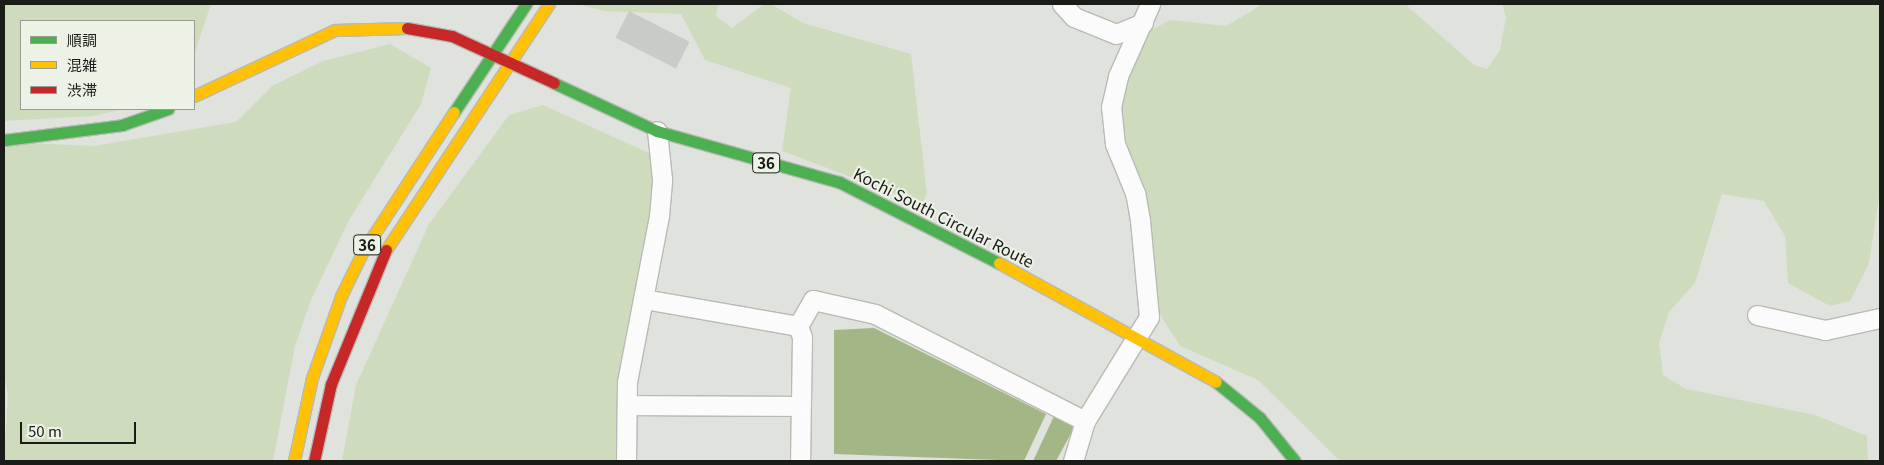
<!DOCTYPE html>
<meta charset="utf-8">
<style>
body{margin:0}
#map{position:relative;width:1884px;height:465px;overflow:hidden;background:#e0e2dd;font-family:Georgia,"Noto Sans JP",serif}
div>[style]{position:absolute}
.green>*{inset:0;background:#cedcbd}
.water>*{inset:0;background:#a2b785}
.building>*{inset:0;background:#c9cbc7;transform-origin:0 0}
.roads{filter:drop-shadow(1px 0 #b8bab5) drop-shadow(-1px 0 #b8bab5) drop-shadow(0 1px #b8bab5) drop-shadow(0 -1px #b8bab5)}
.street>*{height:19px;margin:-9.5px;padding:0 9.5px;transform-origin:9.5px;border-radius:9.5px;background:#fafbfa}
.fast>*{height:11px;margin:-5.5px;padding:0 5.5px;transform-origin:5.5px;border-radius:5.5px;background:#4caf50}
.slow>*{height:11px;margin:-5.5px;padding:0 5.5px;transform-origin:5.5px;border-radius:5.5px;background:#ffc107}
.jam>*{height:11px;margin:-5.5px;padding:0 5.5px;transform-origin:5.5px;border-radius:5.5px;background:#c62828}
span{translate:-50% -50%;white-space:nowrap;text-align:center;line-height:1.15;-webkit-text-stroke:4px #edf2e7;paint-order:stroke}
.shield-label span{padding:1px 4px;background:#edf2e7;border:1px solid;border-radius:4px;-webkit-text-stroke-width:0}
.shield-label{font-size:15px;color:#1a1c18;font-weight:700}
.street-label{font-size:16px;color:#1a1c18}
.frame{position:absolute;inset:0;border:5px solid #1a1c18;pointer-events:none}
.legend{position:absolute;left:20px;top:20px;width:175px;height:90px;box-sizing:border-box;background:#edf2e7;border:1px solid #999c94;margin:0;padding:6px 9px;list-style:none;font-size:15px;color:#1a1c18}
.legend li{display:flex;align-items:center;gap:10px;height:25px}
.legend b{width:25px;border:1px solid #999c94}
.scale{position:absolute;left:20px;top:422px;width:116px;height:22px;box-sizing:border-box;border:2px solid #1a1c18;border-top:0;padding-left:6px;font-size:15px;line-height:18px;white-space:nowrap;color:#1a1c18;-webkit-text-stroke:4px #edf2e7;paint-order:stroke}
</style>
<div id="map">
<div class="green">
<div style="clip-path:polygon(4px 4px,211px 4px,194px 55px,194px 21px,21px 21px,21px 109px,124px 109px,93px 116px,4px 121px)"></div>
<div style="clip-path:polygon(578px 4px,718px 4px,716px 16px,732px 28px,764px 4px,771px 4px,803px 23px,911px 54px,927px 194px,922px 204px,782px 151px,791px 88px,705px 60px,681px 14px,604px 11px)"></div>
<div style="clip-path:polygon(1263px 4px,1405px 4px,1474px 65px,1487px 69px,1500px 50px,1506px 17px,1502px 4px,1880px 4px,1880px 190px,1869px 263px,1850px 301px,1830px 306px,1788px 283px,1785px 236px,1764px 201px,1722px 194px,1695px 283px,1669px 312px,1659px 343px,1663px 375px,1686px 389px,1815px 415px,1867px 436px,1868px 461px,1340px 461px,1258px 380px,1180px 346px,1160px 314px,1153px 256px,1134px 180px,1121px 111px,1127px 71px,1138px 37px,1170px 20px,1226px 26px)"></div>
<div style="clip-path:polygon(390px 44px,431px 68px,421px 104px,349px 220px,311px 300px,295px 346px,273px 461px,4px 461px,8px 395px,4px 374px,4px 147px,25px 143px,94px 146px,236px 122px,272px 86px,323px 61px)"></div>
<div style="clip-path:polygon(543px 105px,649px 153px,656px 165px,619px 461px,342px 461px,356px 385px,429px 224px,509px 115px)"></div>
</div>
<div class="water">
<div style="clip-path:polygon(874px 328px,1046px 414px,1024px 461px,834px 454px,834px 330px)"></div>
<div style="clip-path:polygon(1055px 414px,1075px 426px,1056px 461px,1033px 461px)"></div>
</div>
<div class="building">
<div style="left:629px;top:11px;width:68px;height:30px;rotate:27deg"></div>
</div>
<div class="roads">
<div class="street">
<div style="left:1062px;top:4px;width:18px;rotate:47deg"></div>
<div style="left:1074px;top:17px;width:45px;rotate:22deg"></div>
<div style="left:1116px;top:34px;width:29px;rotate:-22deg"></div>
<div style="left:644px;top:299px;width:156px;rotate:9.9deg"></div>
<div style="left:798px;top:326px;width:12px;rotate:70deg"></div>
<div style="left:802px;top:337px;width:124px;rotate:90.9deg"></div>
<div style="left:1757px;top:315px;width:70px;rotate:12.4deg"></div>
<div style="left:1825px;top:330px;width:56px;rotate:-12.3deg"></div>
<div style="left:798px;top:326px;width:30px;rotate:-60deg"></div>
<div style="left:813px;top:300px;width:64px;rotate:12.7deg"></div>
<div style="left:875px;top:314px;width:236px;rotate:27deg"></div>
<div style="left:1085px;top:421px;width:122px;rotate:-58.4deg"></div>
<div style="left:1149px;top:317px;width:97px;rotate:-95.3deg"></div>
<div style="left:1140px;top:220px;width:27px;rotate:-100deg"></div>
<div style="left:1135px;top:193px;width:53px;rotate:-112.2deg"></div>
<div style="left:1115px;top:144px;width:37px;rotate:-96deg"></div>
<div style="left:1111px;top:107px;width:32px;rotate:-77deg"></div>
<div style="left:1118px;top:76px;width:79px;rotate:-66deg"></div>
<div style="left:627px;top:405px;width:173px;rotate:0.3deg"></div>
<div style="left:626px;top:461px;width:79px;rotate:-89.3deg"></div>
<div style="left:627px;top:382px;width:169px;rotate:-79.1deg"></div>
<div style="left:659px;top:216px;width:37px;rotate:-85deg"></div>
<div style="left:662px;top:179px;width:48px;rotate:-95.9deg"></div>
<div style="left:1073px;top:461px;width:42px;rotate:-73.3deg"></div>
</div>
<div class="fast">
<div style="left:554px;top:83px;width:114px;rotate:25deg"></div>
<div style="left:657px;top:131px;width:189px;rotate:15.7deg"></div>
<div style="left:839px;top:182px;width:179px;rotate:26.9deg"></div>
<div style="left:454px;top:112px;width:130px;rotate:-56.3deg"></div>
<div style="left:4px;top:140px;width:119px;rotate:-7.2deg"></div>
<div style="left:122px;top:125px;width:49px;rotate:-19.2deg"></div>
<div style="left:1216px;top:382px;width:57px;rotate:39.3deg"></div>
<div style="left:1260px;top:418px;width:55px;rotate:50.9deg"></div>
</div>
<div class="slow">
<div style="left:194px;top:96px;width:156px;rotate:-25.1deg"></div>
<div style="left:335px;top:30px;width:72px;rotate:-1.6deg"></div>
<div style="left:386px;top:250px;width:295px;rotate:-56.5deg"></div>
<div style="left:999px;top:263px;width:247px;rotate:28.7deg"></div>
<div style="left:294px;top:461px;width:85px;rotate:-77.8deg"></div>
<div style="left:312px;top:378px;width:87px;rotate:-70.5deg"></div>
<div style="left:341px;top:296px;width:50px;rotate:-63.9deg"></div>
<div style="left:363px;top:251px;width:166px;rotate:-56.8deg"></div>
</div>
<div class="jam">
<div style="left:407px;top:28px;width:46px;rotate:10.1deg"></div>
<div style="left:452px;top:36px;width:112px;rotate:24.7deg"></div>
<div style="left:314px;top:461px;width:79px;rotate:-77.6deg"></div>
<div style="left:331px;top:384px;width:145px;rotate:-67.7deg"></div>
</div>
</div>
<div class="shield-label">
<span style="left:766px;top:163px">36</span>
<span style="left:367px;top:245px">36</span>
</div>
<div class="street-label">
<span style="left:944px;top:217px;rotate:27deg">Kochi South Circular Route</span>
</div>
<div class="frame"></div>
<ul class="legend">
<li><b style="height:6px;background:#4caf50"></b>順調</li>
<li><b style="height:6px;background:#ffc107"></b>混雑</li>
<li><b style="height:6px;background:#c62828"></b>渋滞</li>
</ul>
<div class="scale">50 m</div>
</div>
